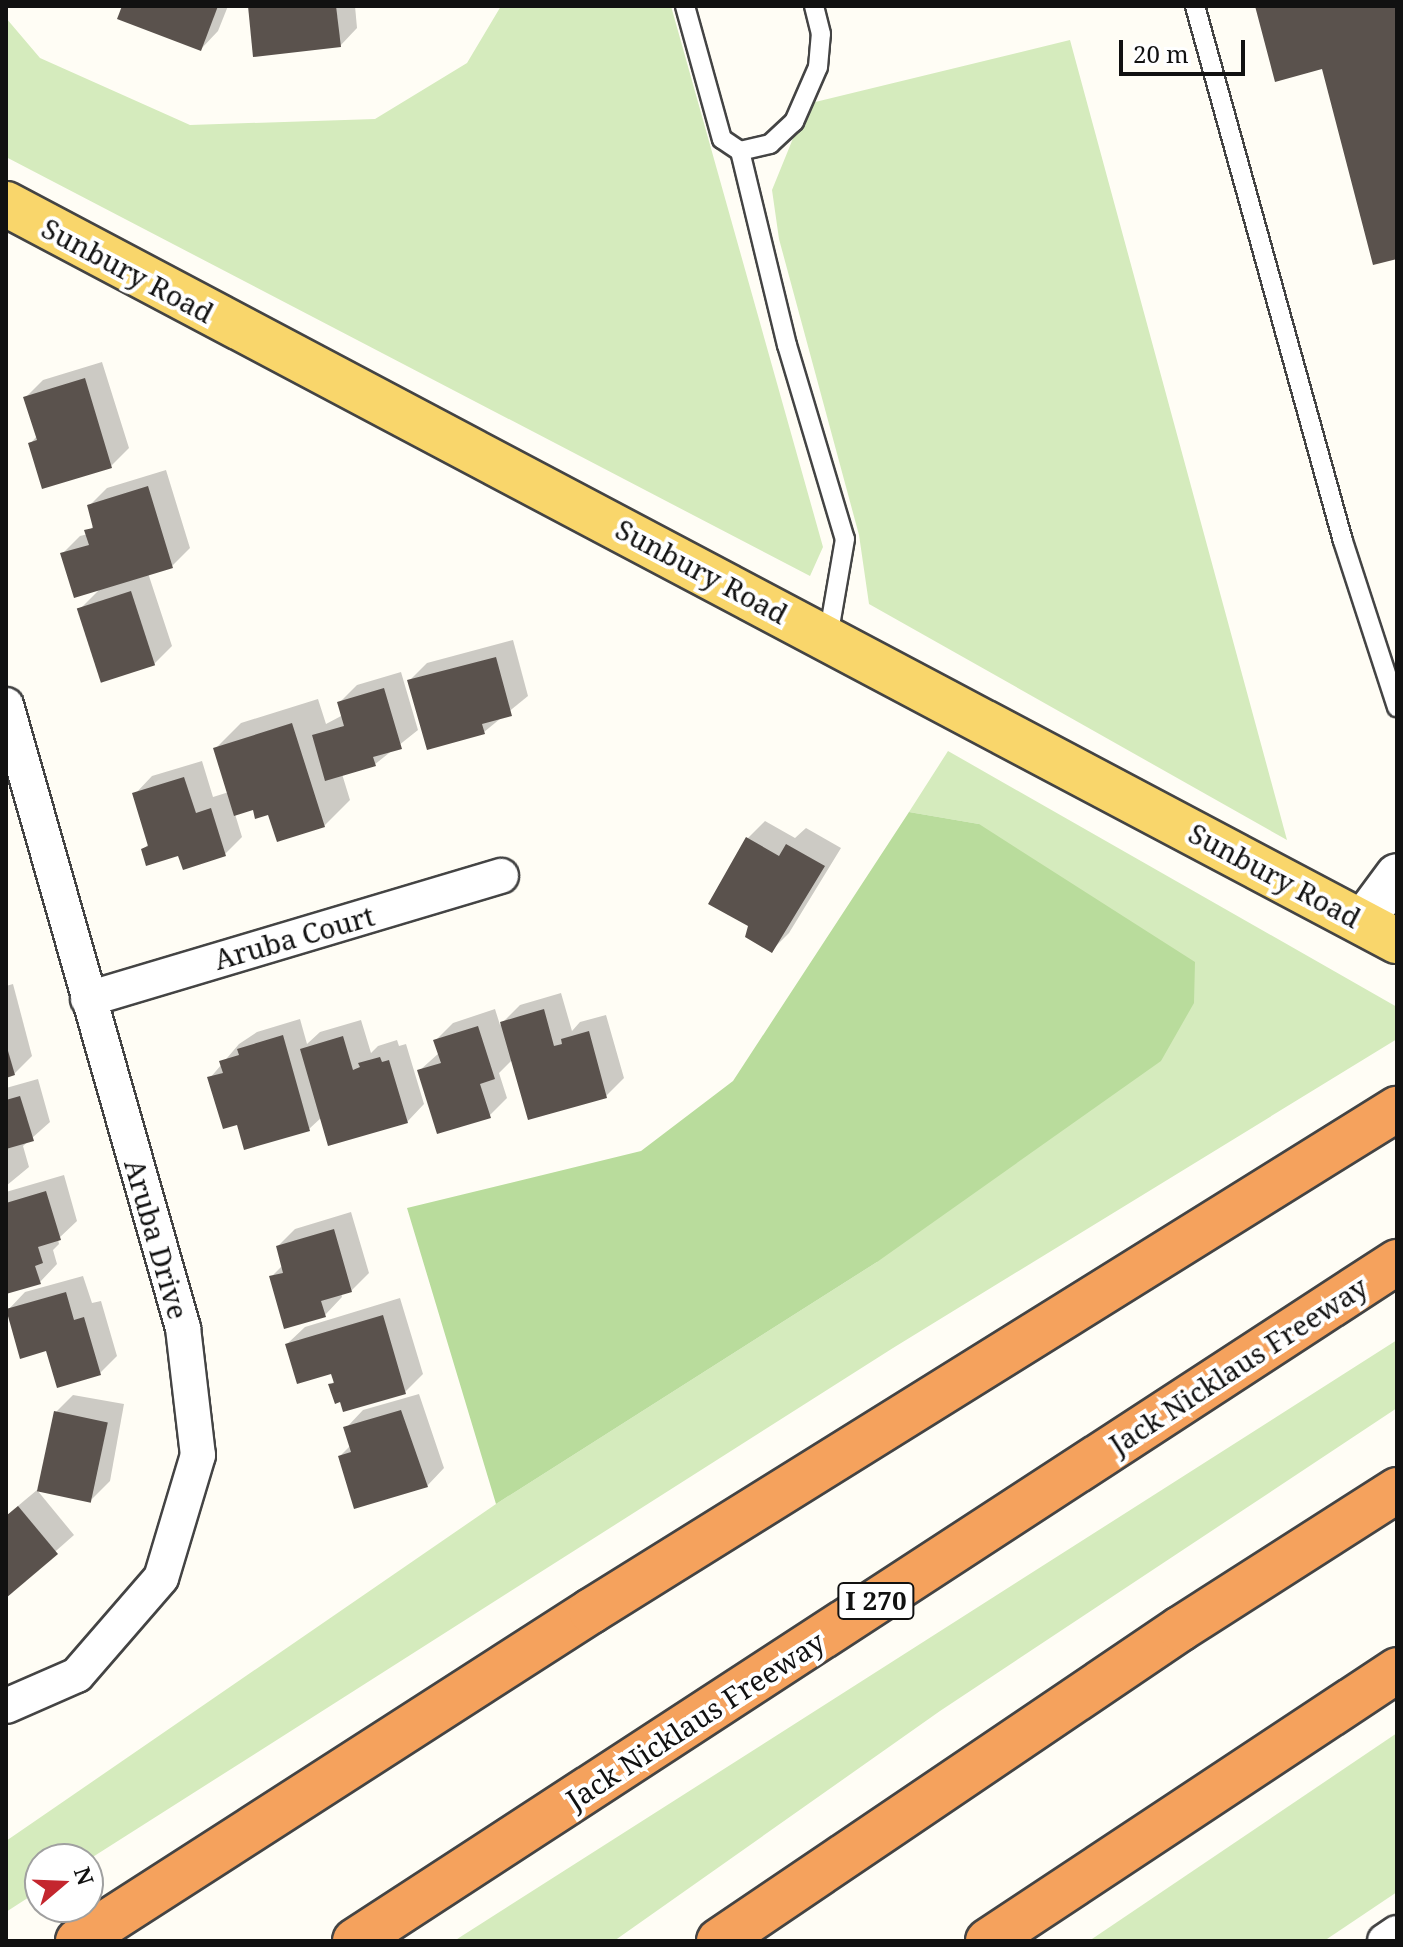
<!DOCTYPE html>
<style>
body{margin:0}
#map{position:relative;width:1403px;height:1947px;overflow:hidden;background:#fffdf5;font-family:"Noto Serif",serif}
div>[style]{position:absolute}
.green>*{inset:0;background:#d5ebbd}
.forest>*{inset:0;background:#b9dc9c}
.shadow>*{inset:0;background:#0003}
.building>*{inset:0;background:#5a524d;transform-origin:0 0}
.roads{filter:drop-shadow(2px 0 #444) drop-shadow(-2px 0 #444) drop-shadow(0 2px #444) drop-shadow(0 -2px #444)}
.service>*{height:18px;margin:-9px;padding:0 9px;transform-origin:9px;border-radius:9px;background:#fff}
.minor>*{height:34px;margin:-17px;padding:0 17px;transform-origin:17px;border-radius:17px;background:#fff}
.tertiary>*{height:42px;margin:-21px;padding:0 21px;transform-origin:21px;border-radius:21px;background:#fff}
.primary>*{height:44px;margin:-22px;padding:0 22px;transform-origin:22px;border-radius:22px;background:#f9d66b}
.motorway>*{height:44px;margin:-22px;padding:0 22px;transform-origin:22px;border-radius:22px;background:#f5a25d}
span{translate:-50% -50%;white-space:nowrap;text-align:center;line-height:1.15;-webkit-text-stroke:8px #fff;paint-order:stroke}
.shield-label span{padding:2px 6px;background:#fff;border:2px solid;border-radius:6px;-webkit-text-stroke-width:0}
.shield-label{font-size:26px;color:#111;font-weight:700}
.street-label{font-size:28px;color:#111}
.frame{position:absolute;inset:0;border:8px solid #111;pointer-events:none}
.north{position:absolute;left:24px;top:1843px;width:80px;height:80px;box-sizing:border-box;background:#fff;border:2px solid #a0a0a0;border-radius:50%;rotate:71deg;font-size:22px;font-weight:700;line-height:32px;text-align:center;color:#111}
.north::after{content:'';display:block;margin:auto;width:28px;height:36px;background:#c4262e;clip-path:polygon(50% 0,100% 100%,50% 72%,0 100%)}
.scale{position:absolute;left:1119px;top:40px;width:126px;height:36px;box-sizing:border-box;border:4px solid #111;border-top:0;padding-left:10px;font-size:24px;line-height:28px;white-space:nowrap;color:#111;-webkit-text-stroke:6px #fff;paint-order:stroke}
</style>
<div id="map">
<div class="green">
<div style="clip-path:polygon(501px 6px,671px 6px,823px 547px,810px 576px,6px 157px,6px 18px,40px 58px,190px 125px,375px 119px,467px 63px)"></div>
<div style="clip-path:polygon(1070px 40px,1287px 840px,869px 604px,859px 535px,779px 239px,772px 190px,807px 104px)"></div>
<div style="clip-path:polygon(948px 751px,1397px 1007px,1397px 1039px,893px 1348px,88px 1860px,40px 1859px,40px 1890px,6px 1912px,6px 1841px,496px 1504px,877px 1262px,979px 824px,909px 812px)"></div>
<div style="clip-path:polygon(1397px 1340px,1397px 1408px,940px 1711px,614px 1941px,454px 1941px)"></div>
<div style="clip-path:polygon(1397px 1733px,1397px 1892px,1324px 1941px,1089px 1941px)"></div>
</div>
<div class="forest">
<div style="clip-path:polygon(909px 812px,979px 824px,1195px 962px,1194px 1003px,1161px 1061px,877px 1262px,496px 1504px,407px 1208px,641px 1151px,733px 1081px)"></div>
</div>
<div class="shadow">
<div style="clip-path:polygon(124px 6px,228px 6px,218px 31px,201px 49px)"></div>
<div style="clip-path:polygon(250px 6px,355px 6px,357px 28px,340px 46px)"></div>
<div style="clip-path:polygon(102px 362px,129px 448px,111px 466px,30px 444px,37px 436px,25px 398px,43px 380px)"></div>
<div style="clip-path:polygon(166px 470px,190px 548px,172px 566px,148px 573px,172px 646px,154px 664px,79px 610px,101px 588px,62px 554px,80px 536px,88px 534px,94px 524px,89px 506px,107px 488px)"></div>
<div style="clip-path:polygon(513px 640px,528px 696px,484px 732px,409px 681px,427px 663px)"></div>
<div style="clip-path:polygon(401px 672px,418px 730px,374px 765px,342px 774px,350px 800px,324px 826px,254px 808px,235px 814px,242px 837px,225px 854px,143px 849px,150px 843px,135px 794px,152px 776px,202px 761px,213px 797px,229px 792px,215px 749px,241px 723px,318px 699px,326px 724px,343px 715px,339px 703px,357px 685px)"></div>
<div style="clip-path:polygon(765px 821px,795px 838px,806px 828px,841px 848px,789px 933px,772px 950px,751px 925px,747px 839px)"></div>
<div style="clip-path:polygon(13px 984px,32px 1056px,14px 1074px,6px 1076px,6px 986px)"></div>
<div style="clip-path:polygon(561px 993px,572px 1031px,580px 1022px,606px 1015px,624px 1078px,606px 1096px,513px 1059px,499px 1073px,507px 1098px,489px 1116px,419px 1071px,439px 1053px,435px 1041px,453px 1023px,495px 1009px,500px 1025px,520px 1005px)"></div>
<div style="clip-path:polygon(300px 1019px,307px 1044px,320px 1032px,361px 1020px,371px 1053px,378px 1046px,397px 1040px,399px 1046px,406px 1044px,424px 1104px,407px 1122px,322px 1117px,309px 1129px,238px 1122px,210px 1078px,239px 1044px,257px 1032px)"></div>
<div style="clip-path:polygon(38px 1079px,50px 1122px,23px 1146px,29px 1167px,6px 1186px,6px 1088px)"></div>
<div style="clip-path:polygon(64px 1175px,77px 1221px,58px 1239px,59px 1244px,53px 1250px,57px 1264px,40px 1282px,6px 1292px,6px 1192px)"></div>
<div style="clip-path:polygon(351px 1212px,369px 1273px,351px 1291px,341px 1293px,342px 1297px,325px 1315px,271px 1277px,283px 1265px,278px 1246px,295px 1229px)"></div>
<div style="clip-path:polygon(83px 1276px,92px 1303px,101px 1301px,117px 1356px,100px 1373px,47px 1349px,8px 1310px,25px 1292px)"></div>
<div style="clip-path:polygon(400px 1298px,423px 1374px,405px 1392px,341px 1400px,331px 1385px,335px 1380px,332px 1371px,287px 1344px,305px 1327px)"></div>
<div style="clip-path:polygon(419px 1394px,444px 1468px,427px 1486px,340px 1456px,351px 1445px,346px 1428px,363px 1410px)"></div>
<div style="clip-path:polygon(73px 1395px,124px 1404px,110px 1481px,92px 1499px,56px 1412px)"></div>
<div style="clip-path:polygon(37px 1490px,74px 1535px,6px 1595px,6px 1516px)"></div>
</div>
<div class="building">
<div style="clip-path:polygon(122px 6px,218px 6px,201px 51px,117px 19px)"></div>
<div style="clip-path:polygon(248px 6px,336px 6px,341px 47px,253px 57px)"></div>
<div style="clip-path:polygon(1255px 6px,1397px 6px,1397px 259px,1373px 265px,1322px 69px,1275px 82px)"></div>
<div style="clip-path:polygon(85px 378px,112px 468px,42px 489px,28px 443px,37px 440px,23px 397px)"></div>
<div style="clip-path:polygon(148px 486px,173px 568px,74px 598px,60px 553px,89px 545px,84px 530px,93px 528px,87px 505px)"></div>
<div style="left:131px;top:591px;width:78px;height:57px;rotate:72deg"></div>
<div style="clip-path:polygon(496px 657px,512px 716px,482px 724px,485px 734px,427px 750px,407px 680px)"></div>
<div style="clip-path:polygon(384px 688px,402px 749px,373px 757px,376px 766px,325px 781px,312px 735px,344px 726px,337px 702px)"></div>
<div style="clip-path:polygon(292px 723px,325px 827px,277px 842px,268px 815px,255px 819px,253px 810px,234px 816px,213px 748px)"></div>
<div style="clip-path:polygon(184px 777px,196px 813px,211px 808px,226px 856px,183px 870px,178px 856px,146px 866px,141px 849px,148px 846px,132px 793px)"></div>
<div style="clip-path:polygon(746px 837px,779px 856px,786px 844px,825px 866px,772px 953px,745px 937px,748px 926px,708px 904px)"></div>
<div style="clip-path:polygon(544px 1009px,554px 1046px,562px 1044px,561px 1039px,589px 1031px,607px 1098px,528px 1120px,500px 1022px)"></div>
<div style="clip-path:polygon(478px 1026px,495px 1079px,480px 1084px,491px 1118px,437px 1134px,417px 1070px,441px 1063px,433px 1040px)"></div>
<div style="clip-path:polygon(283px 1035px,310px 1131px,244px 1150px,237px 1125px,223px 1129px,207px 1077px,223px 1073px,219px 1061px,239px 1055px,237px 1049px)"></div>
<div style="clip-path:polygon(343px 1036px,353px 1070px,360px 1067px,358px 1063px,380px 1057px,382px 1062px,389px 1060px,408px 1123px,328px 1146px,300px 1049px)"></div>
<div style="clip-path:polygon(6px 1044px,15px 1075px,6px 1078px)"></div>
<div style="clip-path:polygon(20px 1096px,34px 1141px,6px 1149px,6px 1100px)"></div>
<div style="clip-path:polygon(46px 1191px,61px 1240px,38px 1247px,43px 1263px,35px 1266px,41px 1284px,6px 1294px,6px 1203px)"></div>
<div style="clip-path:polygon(334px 1229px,352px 1292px,321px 1301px,326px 1317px,284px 1329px,269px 1276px,283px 1273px,276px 1246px)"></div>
<div style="clip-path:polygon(66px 1292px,74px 1320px,84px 1317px,101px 1375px,57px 1388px,46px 1351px,20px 1359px,6px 1309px)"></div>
<div style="clip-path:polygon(383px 1315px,406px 1394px,343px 1412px,340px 1402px,335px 1404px,328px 1384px,334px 1383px,331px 1374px,297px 1384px,285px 1344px)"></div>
<div style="clip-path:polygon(401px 1410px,428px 1487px,354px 1509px,338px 1456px,351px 1452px,343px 1427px)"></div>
<div style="left:54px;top:1411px;width:55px;height:82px;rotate:12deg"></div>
<div style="clip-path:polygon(18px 1506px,58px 1554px,6px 1598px,6px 1516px)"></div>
</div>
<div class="roads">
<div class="service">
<div style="left:685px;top:6px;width:138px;rotate:74.5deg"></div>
<div style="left:722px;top:139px;width:22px;rotate:34deg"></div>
<div style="left:740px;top:151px;width:200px;rotate:76.4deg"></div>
<div style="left:787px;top:345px;width:202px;rotate:73.4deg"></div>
<div style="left:845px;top:539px;width:99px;rotate:99.8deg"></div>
<div style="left:1195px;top:6px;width:555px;rotate:74.54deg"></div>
<div style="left:1343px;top:541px;width:175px;rotate:72deg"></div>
<div style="left:740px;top:151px;width:31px;rotate:-13deg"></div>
<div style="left:770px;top:144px;width:33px;rotate:-43deg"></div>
<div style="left:794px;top:122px;width:60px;rotate:-66.4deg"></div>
<div style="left:818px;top:67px;width:33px;rotate:-85deg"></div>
<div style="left:821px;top:34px;width:29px;rotate:-104deg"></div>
</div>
<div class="minor">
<div style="left:6px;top:705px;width:648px;rotate:74.14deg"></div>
<div style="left:183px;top:1328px;width:128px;rotate:83.3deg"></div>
<div style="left:198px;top:1455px;width:128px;rotate:106.7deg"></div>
<div style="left:161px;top:1578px;width:128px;rotate:130.9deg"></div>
<div style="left:77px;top:1675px;width:77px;rotate:156.4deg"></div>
<div style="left:88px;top:999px;width:431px;rotate:-16.6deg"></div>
<div style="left:1385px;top:1941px;width:14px;rotate:-34deg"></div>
</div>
<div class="tertiary">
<div style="left:1363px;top:921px;width:57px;rotate:-53.5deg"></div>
</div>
<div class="primary">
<div style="left:6px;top:204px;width:1574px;rotate:27.92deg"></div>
</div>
<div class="motorway">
<div style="left:78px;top:1941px;width:610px;rotate:-32.75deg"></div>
<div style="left:591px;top:1611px;width:950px;rotate:-31.92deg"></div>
<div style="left:355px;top:1941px;width:1244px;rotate:-33.09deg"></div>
<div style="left:719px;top:1941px;width:557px;rotate:-34.09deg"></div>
<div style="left:1180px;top:1629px;width:258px;rotate:-32.6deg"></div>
<div style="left:988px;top:1941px;width:491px;rotate:-33.5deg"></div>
</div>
</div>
<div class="shield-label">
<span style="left:876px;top:1601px">I 270</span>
</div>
<div class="street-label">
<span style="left:128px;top:270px;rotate:28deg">Sunbury Road</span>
<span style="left:702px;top:571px;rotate:28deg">Sunbury Road</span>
<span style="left:1275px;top:875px;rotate:28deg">Sunbury Road</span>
<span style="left:294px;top:937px;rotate:-16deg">Aruba Court</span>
<span style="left:157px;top:1239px;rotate:74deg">Aruba Drive</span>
<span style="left:1238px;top:1365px;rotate:-33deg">Jack Nicklaus Freeway</span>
<span style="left:695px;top:1720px;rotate:-33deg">Jack Nicklaus Freeway</span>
</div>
<div class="frame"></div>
<div class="north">N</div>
<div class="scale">20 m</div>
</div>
